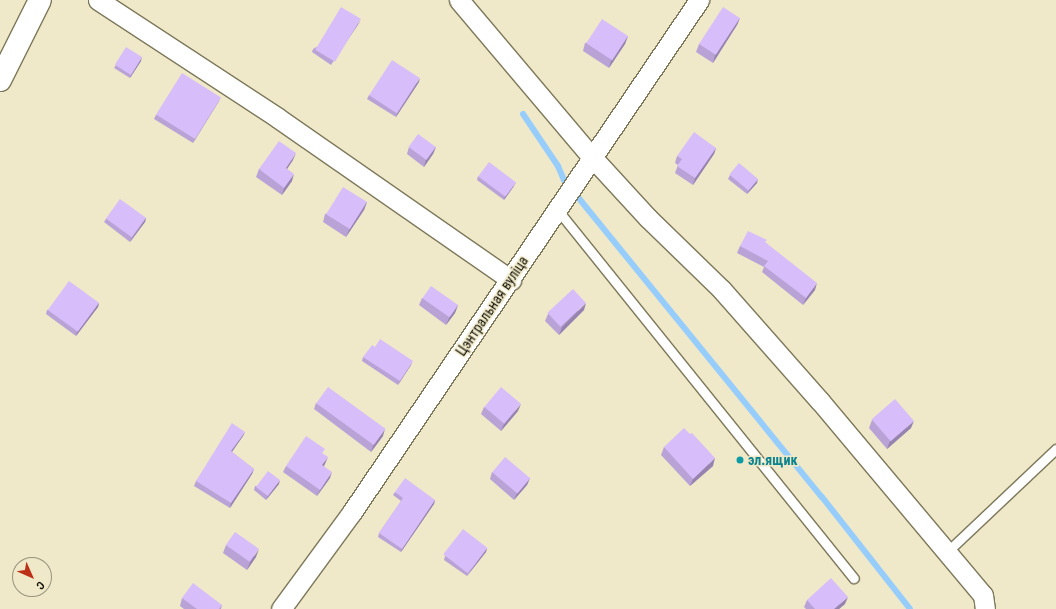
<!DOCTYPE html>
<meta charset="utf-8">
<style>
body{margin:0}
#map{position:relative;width:1056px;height:609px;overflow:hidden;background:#efe9c9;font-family:"Roboto Condensed",sans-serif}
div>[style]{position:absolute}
.stream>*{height:6px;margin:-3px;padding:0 3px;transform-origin:3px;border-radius:3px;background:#97cdfc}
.roads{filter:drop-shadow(1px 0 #7d785b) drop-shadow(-1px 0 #7d785b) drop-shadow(0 1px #7d785b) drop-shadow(0 -1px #7d785b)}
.service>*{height:9px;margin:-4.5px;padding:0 4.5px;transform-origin:4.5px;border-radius:4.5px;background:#fff}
.minor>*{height:19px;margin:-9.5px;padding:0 9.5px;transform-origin:9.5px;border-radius:9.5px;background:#fff}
.tertiary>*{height:22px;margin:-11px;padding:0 11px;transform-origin:11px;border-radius:11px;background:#fff}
.wall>*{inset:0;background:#b9a3d6}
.shaded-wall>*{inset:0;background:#9684ae}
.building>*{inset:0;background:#d7bdf9;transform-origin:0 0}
.dots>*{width:11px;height:11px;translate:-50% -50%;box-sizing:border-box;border:2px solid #efe9c9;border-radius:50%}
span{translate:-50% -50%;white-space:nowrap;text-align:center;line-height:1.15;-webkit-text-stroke:3px #efe9c9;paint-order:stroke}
.street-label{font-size:14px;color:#161409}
.culture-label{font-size:14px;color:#0d838f;font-weight:700}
.left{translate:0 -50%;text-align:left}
.north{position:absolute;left:12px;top:557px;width:40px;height:40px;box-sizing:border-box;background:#efe9c9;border:1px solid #98947c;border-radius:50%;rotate:135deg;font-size:11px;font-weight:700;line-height:16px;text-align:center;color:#161409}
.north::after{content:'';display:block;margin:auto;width:14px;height:18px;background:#bb3016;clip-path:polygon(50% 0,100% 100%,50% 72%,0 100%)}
</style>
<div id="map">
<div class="stream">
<div style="left:523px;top:114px;width:63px;rotate:56.1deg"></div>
<div style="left:558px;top:166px;width:15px;rotate:67deg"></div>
<div style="left:564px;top:180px;width:409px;rotate:50.9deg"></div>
<div style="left:822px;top:497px;width:142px;rotate:51.8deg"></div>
</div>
<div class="roads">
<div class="service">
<div style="left:556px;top:208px;width:475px;rotate:51.2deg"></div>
<div style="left:947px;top:552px;width:150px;rotate:-43.4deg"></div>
</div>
<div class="minor">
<div style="left:98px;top:0;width:215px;rotate:33.2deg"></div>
<div style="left:278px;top:118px;width:284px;rotate:34.8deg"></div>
<div style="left:459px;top:0;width:204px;rotate:49.8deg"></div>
<div style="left:591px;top:156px;width:84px;rotate:47.4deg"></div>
<div style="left:648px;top:218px;width:103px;rotate:44.2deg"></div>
<div style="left:722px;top:290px;width:148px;rotate:48.6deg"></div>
<div style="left:820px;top:401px;width:253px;rotate:50deg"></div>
<div style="left:983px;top:595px;width:14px;rotate:82deg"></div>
<div style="left:281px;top:609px;width:120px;rotate:-53.8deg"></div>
<div style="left:352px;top:512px;width:619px;rotate:-55.87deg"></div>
</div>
<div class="tertiary">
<div style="left:0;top:80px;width:89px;rotate:-63.4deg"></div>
</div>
</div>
<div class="wall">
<div style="clip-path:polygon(740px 18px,737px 25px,713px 63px,696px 52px,699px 44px)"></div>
<div style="clip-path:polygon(359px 23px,331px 65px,312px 52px,313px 49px)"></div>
<div style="clip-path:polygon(628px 36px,625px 44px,609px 68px,583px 51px,585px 43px)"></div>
<div style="clip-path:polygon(141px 61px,130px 78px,114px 68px,116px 65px)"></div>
<div style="clip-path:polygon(419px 82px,396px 117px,367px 99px,369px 95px)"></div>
<div style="clip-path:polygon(219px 101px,193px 143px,154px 119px,156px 115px)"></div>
<div style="clip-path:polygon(409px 147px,436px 147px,433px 154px,424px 167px,407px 154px)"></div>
<div style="clip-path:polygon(716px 148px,714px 154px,693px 185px,675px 173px,678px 165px,675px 163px,677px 156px)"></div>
<div style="clip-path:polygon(293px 160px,287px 169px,292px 181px,282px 195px,256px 177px,259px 169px)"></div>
<div style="clip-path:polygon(730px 175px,757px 183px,747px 194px,728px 179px)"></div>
<div style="clip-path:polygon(478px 176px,514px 186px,504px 200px,477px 180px)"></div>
<div style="clip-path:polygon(367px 202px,364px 210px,346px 237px,323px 222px,325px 214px)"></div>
<div style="clip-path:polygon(146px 218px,145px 222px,130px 242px,104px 222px,106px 219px)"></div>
<div style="clip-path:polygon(766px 243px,815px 290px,803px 305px,762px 272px,764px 267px,737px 253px,740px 246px)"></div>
<div style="clip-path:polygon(422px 298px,458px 305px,455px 313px,446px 325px,419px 305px)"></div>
<div style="clip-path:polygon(99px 303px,98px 307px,76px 336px,46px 314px,47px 310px)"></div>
<div style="clip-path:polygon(584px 310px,559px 335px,545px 321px,548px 314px)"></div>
<div style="clip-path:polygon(363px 357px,411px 365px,398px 385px,362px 361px)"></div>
<div style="clip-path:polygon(316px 403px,383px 436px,371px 452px,314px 409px)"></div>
<div style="clip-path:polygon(484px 407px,518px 411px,501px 431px,481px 414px)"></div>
<div style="clip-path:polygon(872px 420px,911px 428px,887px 449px,869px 428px)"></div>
<div style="clip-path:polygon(245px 432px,243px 436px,232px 452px,254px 469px,252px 474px,230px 508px,194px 486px,196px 481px)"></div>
<div style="clip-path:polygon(664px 447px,713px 466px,690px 486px,661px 455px)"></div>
<div style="clip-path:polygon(323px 454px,325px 464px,324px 466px,330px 478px,317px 496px,283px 472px,286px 466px)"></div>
<div style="clip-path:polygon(492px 472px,530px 478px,527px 485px,514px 500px,490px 479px)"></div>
<div style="clip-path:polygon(279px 484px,266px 500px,254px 490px,255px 486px)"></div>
<div style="clip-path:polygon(395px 492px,435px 500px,434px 504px,401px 552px,378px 537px,379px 533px,401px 501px,393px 495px)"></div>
<div style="clip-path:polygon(226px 545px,256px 557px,247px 570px,223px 553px)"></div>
<div style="clip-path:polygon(487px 548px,486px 552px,467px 576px,444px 560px,445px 556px)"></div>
<div style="clip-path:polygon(182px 598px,222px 605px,221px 609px,184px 609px,180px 606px)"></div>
<div style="clip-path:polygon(807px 600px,845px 604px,839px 609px,806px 609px,804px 607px)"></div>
</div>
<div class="shaded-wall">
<div style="clip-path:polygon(740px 18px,737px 25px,713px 63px,715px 55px)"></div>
<div style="clip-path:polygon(361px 19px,359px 23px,331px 65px,333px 62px)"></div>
<div style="clip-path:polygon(628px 36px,625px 44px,609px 68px,611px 61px)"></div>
<div style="clip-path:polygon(142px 57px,141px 61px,130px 78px,131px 75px)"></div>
<div style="clip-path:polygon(420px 78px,419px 82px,396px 117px,397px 114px)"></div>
<div style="clip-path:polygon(221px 97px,219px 101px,193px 143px,195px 139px)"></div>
<div style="clip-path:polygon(436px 147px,433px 154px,424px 167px,426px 159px)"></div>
<div style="clip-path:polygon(716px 148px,714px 154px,693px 185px,695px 178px)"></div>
<div style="clip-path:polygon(296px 153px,293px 160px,283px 175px,286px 168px)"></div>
<div style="clip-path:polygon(294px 174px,292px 181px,282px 195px,284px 188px)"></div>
<div style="clip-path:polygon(758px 179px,757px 183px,747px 194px,749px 190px)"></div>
<div style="clip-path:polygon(516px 182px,514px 186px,504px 200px,505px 196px)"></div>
<div style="clip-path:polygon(367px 202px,364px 210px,346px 237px,349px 230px)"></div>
<div style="clip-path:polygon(146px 218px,145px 222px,130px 242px,132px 238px)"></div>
<div style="clip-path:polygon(817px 283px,815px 290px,803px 305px,806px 298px)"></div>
<div style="clip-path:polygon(99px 303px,98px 307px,76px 336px,77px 332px)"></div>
<div style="clip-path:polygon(586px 303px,584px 310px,559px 335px,562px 327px)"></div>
<div style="clip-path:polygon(458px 305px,455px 313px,446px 325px,449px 318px)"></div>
<div style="clip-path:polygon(413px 361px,411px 365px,398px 385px,400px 381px)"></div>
<div style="clip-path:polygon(521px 404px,518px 411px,501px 431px,504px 424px)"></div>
<div style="clip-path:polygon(914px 421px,911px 428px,887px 449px,890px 441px)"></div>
<div style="clip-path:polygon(385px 429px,383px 436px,371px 452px,373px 446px)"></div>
<div style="clip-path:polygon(245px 432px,243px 436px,229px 456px,231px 451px)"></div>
<div style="clip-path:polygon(328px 457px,325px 464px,320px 471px,322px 465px)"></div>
<div style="clip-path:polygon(715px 458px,713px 466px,690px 486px,693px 479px)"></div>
<div style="clip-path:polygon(254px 469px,252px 474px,230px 508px,231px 503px)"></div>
<div style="clip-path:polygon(332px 472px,330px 478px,317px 496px,320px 490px)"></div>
<div style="clip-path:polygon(530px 478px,527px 485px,514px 500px,517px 493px)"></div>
<div style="clip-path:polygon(280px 480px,279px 484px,266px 500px,268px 496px)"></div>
<div style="clip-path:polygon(435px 500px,434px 504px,401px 552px,402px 549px)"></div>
<div style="clip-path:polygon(487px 548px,486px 552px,467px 576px,469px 573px)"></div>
<div style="clip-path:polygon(259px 549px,256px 557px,247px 570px,250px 562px)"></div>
<div style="clip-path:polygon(848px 597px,845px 604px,839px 609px,834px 609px)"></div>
</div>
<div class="building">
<div style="left:341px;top:7px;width:23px;height:50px;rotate:31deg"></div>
<div style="left:723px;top:7px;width:20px;height:44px;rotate:33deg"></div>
<div style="left:602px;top:19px;width:31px;height:29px;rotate:33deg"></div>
<div style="left:126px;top:47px;width:19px;height:21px;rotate:32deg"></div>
<div style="left:392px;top:60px;width:33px;height:42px;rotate:33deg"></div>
<div style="left:182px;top:73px;width:46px;height:49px;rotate:32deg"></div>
<div style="clip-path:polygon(694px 132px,716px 148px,695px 178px,677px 166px,682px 159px,677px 156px)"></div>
<div style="left:418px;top:134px;width:22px;height:16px;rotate:36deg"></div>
<div style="clip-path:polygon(279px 141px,296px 153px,286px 168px,294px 174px,284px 188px,259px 169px)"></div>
<div style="left:489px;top:162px;width:34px;height:18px;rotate:37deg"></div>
<div style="left:739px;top:163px;width:25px;height:15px;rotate:40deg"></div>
<div style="left:343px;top:187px;width:28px;height:32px;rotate:32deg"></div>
<div style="left:120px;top:199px;width:32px;height:24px;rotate:36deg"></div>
<div style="clip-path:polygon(748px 231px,767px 240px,765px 242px,817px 283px,806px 298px,764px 266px,768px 261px,740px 246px)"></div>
<div style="left:69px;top:281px;width:37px;height:36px;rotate:36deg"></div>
<div style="left:431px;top:286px;width:33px;height:15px;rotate:35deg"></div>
<div style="left:573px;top:289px;width:19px;height:35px;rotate:47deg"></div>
<div style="clip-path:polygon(380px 339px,413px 361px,400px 381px,363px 357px,372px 345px,375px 347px)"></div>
<div style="left:328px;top:387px;width:71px;height:20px;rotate:36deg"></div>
<div style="left:501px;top:387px;width:26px;height:26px;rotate:40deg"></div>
<div style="left:895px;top:399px;width:29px;height:31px;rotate:49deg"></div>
<div style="clip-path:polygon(232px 423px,245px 432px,231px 451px,254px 469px,231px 503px,196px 481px)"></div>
<div style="clip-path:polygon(684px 428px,690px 434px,692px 433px,715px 458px,693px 479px,664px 447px)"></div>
<div style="clip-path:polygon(306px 436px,325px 449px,322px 453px,328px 457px,322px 465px,332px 472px,320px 490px,286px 466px)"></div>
<div style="left:505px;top:457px;width:33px;height:20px;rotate:40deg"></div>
<div style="left:268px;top:471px;width:15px;height:20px;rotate:37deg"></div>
<div style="clip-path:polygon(405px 478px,435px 500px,402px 549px,379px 533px,403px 498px,395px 492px)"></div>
<div style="left:463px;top:529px;width:31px;height:32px;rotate:38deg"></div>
<div style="left:235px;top:532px;width:29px;height:16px;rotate:35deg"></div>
<div style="clip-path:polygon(831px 578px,848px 597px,834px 609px,815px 609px,807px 600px)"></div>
<div style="clip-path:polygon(193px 583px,222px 605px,219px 609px,197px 609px,182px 598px)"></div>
</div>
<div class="dots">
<div style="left:740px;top:460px;background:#0f9aa8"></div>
</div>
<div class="street-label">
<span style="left:492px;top:306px;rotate:-56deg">Цэнтральная вуліца</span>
</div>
<div class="culture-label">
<span class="left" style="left:748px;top:460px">эл.ящик</span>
</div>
<div class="north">С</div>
</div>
